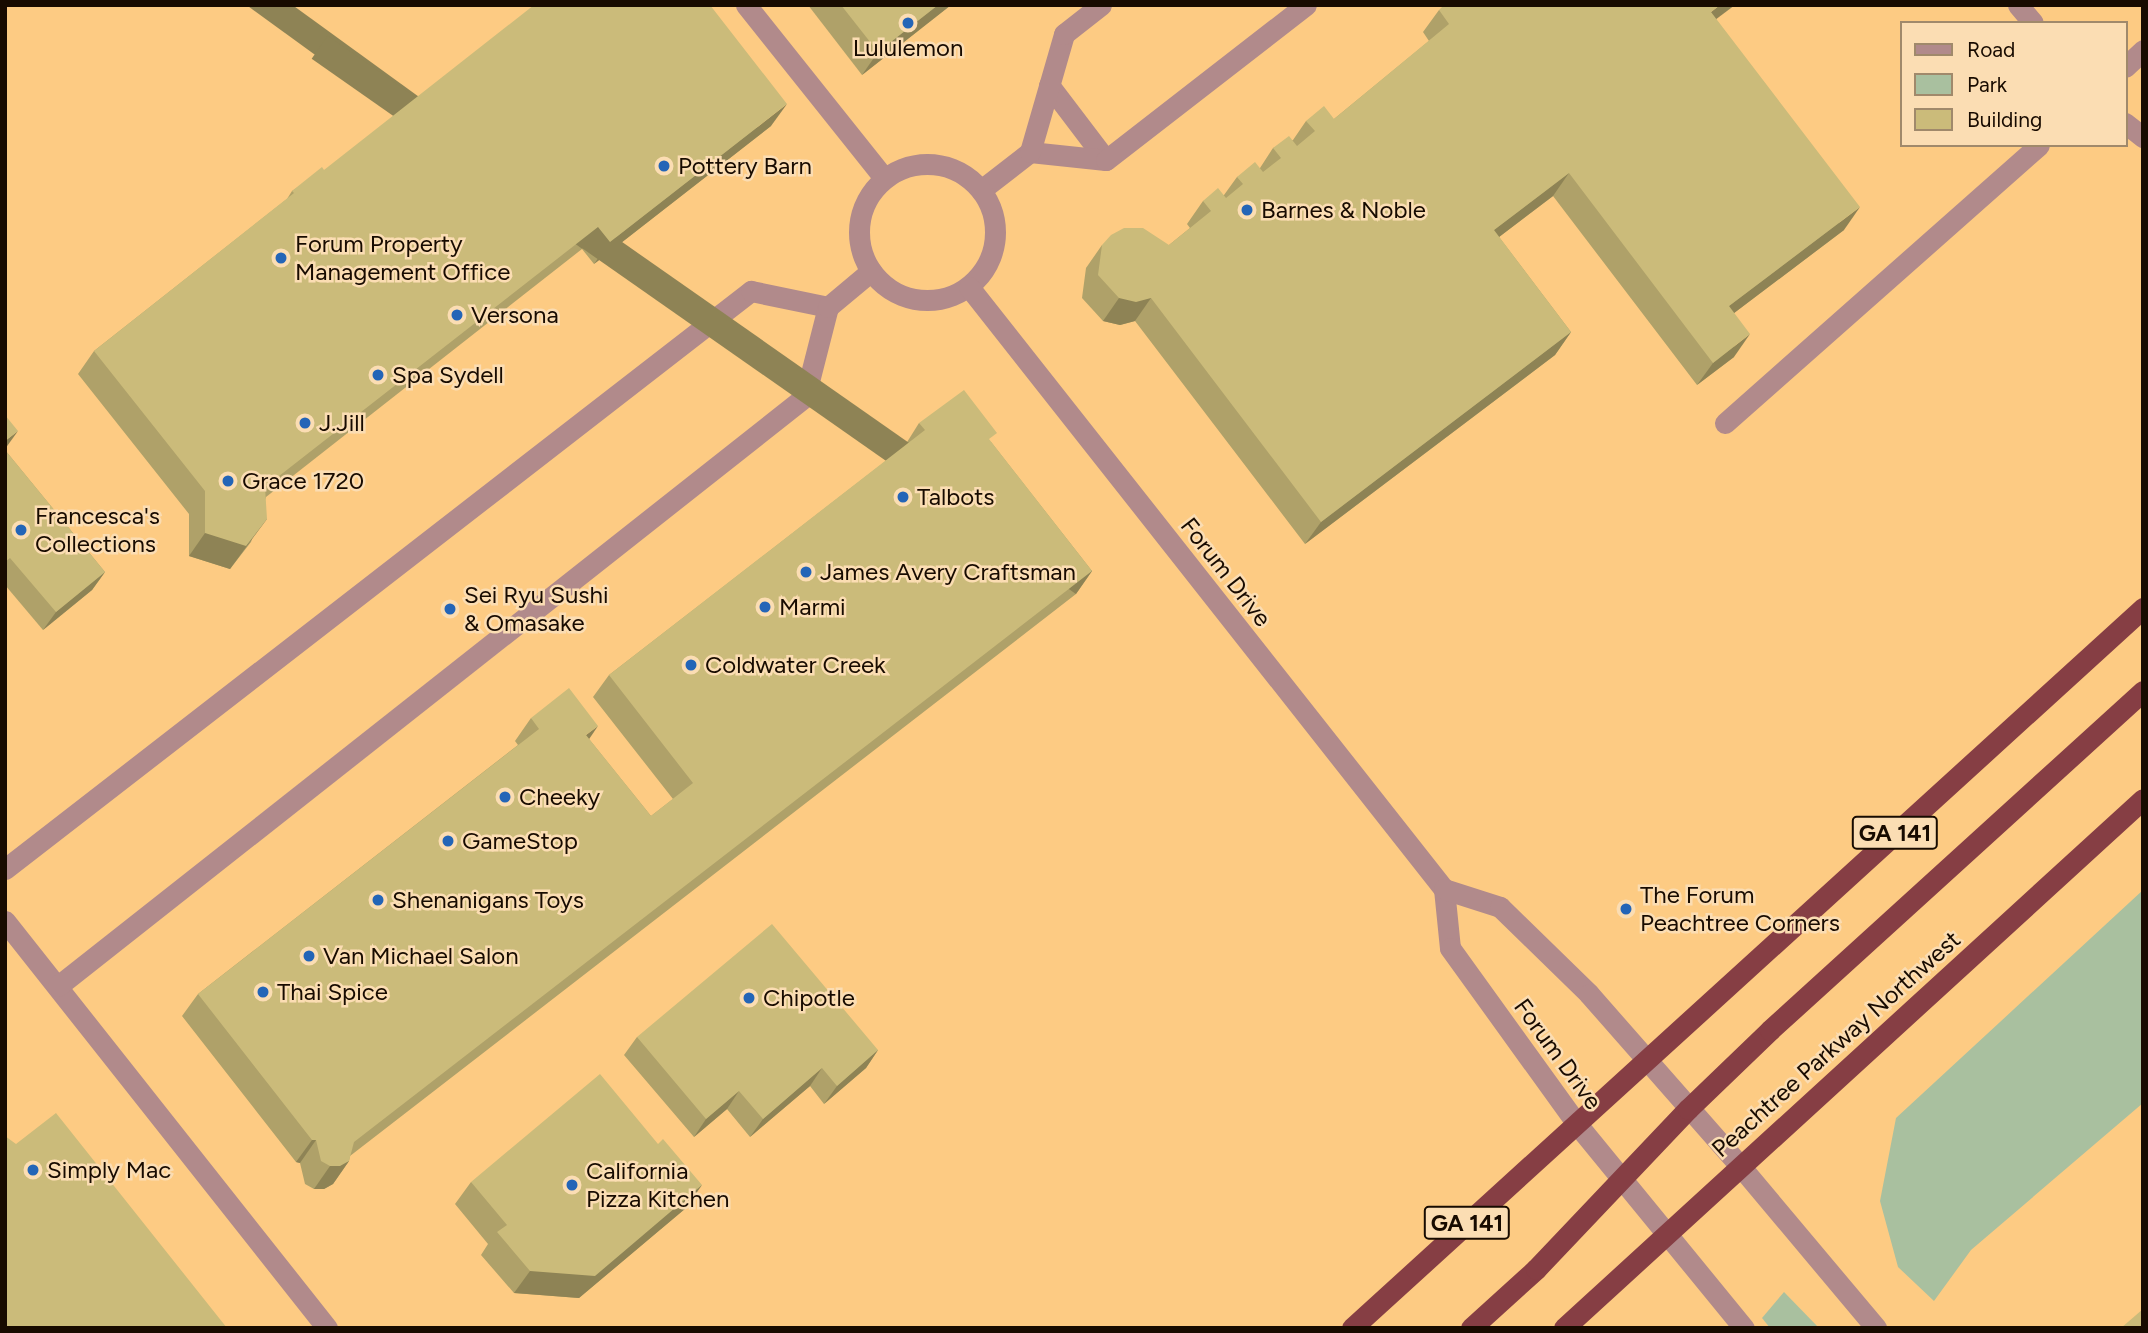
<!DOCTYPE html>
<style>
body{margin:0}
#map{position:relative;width:2148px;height:1333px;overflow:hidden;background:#fdcb83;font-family:Figtree,sans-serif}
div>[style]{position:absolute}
.green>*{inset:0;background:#a9c09f}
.service>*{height:21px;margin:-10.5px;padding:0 10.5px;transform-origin:10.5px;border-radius:10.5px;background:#b18a8b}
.minor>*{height:21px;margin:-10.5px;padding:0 10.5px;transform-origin:10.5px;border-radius:10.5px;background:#b18a8b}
.minor>.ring{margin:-10.5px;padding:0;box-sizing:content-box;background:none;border:21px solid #b18a8b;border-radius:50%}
.trunk>*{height:21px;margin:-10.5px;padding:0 10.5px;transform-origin:10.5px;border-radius:10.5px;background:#863e44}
.wall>*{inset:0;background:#afa169}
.shaded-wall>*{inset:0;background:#8e8355;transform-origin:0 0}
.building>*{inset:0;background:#cbbb7a}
.dots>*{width:19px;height:19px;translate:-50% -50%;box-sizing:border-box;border:4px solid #fbddb3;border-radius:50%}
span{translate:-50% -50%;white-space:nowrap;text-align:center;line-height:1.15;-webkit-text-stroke:5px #fbddb3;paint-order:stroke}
.shield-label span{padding:2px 5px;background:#fbddb3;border:2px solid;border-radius:5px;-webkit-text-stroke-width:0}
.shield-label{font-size:23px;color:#180b00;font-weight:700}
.poi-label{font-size:24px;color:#180b00}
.left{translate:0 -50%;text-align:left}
.street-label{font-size:24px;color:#180b00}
.frame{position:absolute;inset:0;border:7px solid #180b00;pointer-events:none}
.legend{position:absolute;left:1900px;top:21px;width:228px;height:126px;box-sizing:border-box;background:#fbddb3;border:2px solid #a0896b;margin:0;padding:9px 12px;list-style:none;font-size:21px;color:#180b00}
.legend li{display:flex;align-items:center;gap:14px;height:35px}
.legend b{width:35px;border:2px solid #a0896b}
</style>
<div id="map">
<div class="green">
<div style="clip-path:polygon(2143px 890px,2143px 1103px,1971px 1250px,1934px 1301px,1898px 1267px,1880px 1201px,1896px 1118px)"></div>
<div style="clip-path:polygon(1784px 1292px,1819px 1328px,1770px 1328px,1762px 1318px)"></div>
</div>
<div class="service">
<div style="left:746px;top:5px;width:221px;rotate:51.4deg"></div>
<div style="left:2018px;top:5px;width:23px;rotate:50deg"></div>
<div style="left:2125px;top:67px;width:25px;rotate:-43deg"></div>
<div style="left:1049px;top:85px;width:94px;rotate:52.8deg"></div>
<div style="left:2125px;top:123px;width:23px;rotate:38deg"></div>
<div style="left:1030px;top:152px;width:76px;rotate:6deg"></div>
<div style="left:1106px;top:160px;width:253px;rotate:-37.8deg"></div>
<div style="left:981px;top:190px;width:62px;rotate:-37.8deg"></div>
<div style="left:1030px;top:152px;width:123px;rotate:-73.9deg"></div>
<div style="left:1064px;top:34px;width:47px;rotate:-38.1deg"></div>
<div style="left:1725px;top:423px;width:419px;rotate:-41.5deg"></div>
<div style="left:5px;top:869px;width:944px;rotate:-37.77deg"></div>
<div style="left:751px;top:291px;width:79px;rotate:11.7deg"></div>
<div style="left:5px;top:921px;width:519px;rotate:51.65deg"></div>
<div style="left:58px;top:986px;width:951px;rotate:-38.26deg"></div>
<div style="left:805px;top:397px;width:93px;rotate:-75.7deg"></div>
<div style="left:828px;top:307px;width:56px;rotate:-39.9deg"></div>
</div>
<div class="minor">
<div class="ring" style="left:859px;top:164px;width:115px;height:115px"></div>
<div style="left:969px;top:287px;width:767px;rotate:51.73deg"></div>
<div style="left:1444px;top:889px;width:59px;rotate:84.2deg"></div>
<div style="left:1450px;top:948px;width:216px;rotate:54.2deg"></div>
<div style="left:1576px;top:1123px;width:265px;rotate:50.7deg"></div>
<div style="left:1444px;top:889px;width:59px;rotate:17.8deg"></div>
<div style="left:1500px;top:907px;width:124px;rotate:44.3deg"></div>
<div style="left:1589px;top:994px;width:230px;rotate:48.7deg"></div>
<div style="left:1741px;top:1167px;width:210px;rotate:50deg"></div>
</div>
<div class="trunk">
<div style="left:1352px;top:1328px;width:1070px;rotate:-42.31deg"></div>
<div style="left:1471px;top:1328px;width:88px;rotate:-42.2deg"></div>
<div style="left:1536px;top:1269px;width:221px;rotate:-46.5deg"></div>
<div style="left:1688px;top:1109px;width:114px;rotate:-43.9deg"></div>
<div style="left:1770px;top:1030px;width:504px;rotate:-42.27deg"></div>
<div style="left:1564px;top:1328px;width:784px;rotate:-42.42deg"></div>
</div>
<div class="wall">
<div style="clip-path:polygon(808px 5px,951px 5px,862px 75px)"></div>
<div style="clip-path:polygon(1439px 10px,1716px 19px,1844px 230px,1734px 313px,1734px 357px,1697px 385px,1553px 196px,1499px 237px,1571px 332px,1555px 355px,1305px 544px,1135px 321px,1120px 325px,1103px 321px,1082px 298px,1086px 268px,1102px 245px,1169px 245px,1190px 228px,1187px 224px,1203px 201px,1224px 195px,1237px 177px,1260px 168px,1273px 148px,1293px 140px,1306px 121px,1334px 119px,1429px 41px,1423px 32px)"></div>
<div style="clip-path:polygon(771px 126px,594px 264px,582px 249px,266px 497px,251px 542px,230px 569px,189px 556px,189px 514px,78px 374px,94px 351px,287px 199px,292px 191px,324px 170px)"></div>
<div style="clip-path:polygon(919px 423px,991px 442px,1092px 571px,1076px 594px,350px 1156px,349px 1161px,333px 1184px,324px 1189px,314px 1189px,305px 1184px,300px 1163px,296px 1162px,182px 1016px,198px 994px,518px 745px,515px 741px,531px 718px,589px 739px,651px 816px,673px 799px,593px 697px,609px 675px,904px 447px)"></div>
<div style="clip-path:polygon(5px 450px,105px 572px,92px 590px,43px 630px,5px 585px)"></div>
<div style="clip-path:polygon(637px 1037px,878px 1050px,866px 1068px,824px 1104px,810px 1086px,750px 1137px,727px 1109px,694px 1137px,624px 1055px)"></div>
<div style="clip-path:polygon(471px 1182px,686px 1208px,579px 1298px,514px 1293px,481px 1255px,488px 1244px,455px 1204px)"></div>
</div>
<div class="shaded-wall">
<div style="clip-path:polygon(938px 5px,951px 5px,862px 75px,878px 52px)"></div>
<div style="clip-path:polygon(1720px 5px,1735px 5px,1695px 35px,1711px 12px)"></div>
<div style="clip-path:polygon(787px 104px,771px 126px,594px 264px,610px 242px)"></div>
<div style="clip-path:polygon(1569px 173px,1553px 196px,1478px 253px,1494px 230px)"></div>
<div style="clip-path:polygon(1860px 207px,1844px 230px,1713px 329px,1729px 306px)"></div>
<div style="left:598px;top:227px;width:27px;height:422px;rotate:126deg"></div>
<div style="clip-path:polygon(1119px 298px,1151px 298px,1135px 321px,1120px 325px,1103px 321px)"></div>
<div style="clip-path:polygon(1571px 332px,1555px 355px,1305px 544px,1321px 522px)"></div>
<div style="clip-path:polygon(1750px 334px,1734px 357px,1697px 385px,1713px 363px)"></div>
<div style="clip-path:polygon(18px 431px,5px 449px,5px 441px)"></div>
<div style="clip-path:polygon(267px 519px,230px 569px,189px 556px,205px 533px)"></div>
<div style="left:1092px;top:571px;width:28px;height:933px;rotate:125deg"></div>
<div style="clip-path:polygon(105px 572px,92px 590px,43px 630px,56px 612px)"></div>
<div style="clip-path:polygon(598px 726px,583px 748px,586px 735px)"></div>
<div style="clip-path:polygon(878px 1050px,866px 1068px,824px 1104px,837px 1086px)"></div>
<div style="clip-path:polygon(822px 1068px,810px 1086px,750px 1137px,763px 1119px)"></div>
<div style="clip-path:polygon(739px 1091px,727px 1109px,694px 1137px,706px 1119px)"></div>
<div style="clip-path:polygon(312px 1140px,316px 1140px,300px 1163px,296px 1162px)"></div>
<div style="clip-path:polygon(349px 1161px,333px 1184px,324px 1189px,314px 1189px,330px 1166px)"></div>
<div style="clip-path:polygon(702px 1185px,686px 1208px,579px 1298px,514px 1293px,530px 1271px)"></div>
</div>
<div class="building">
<div style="clip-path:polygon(534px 5px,710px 5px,787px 104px,610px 242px,598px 227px,265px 487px,267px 519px,246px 546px,205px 533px,205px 491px,94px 351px,294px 193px,292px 191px,322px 167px,324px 170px)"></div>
<div style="clip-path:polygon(841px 5px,938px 5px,878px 52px)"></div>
<div style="clip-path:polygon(1444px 5px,1720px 5px,1711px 12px,1860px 207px,1729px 306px,1750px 334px,1713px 363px,1569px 173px,1494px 230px,1571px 332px,1321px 522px,1151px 298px,1136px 302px,1119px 298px,1098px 275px,1102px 245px,1111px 235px,1124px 228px,1143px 228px,1169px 245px,1211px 211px,1203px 201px,1218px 188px,1226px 198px,1243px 184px,1237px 177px,1255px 162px,1263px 172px,1281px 158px,1273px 148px,1289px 136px,1297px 146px,1315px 131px,1306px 121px,1324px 106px,1334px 119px,1449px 24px,1439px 10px)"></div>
<div style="clip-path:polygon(964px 390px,997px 433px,989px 439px,1092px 571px,354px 1142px,349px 1161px,340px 1166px,330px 1166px,321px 1161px,316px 1140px,312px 1140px,198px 994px,539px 729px,531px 718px,569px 688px,598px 726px,586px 735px,651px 816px,693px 783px,609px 675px,925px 430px,919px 423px)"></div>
<div style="clip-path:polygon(5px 415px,18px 431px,5px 441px)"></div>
<div style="clip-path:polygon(5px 450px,105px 572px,56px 612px,10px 558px,5px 562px)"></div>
<div style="clip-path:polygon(772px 924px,878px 1050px,837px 1086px,822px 1068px,763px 1119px,739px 1091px,706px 1119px,637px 1037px)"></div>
<div style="clip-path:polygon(600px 1074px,658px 1144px,663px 1139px,702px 1185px,595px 1276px,530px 1271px,497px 1232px,507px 1225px,471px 1182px)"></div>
<div style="clip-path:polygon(56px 1113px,227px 1328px,5px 1328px,5px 1136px,16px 1144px)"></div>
<div style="clip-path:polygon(2143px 1309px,2143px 1328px,2121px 1328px)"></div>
</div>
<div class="dots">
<div style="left:908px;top:23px;background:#2465b7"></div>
<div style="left:664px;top:166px;background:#2465b7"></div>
<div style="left:1247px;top:210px;background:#2465b7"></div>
<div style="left:281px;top:258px;background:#2465b7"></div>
<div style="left:457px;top:315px;background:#2465b7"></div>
<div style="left:378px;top:375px;background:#2465b7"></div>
<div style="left:305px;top:423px;background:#2465b7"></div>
<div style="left:228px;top:481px;background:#2465b7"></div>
<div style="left:903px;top:497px;background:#2465b7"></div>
<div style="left:21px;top:530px;background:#2465b7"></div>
<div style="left:806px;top:572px;background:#2465b7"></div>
<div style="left:765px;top:607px;background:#2465b7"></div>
<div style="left:450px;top:609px;background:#2465b7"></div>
<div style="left:691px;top:665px;background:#2465b7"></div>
<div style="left:505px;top:797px;background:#2465b7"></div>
<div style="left:448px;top:841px;background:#2465b7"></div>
<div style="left:378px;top:900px;background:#2465b7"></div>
<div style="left:1626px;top:909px;background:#2465b7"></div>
<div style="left:309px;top:956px;background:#2465b7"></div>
<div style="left:263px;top:992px;background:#2465b7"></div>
<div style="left:749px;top:998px;background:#2465b7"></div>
<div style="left:33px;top:1170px;background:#2465b7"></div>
<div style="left:572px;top:1185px;background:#2465b7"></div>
</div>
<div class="shield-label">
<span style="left:1895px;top:833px">GA 141</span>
<span style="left:1467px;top:1223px">GA 141</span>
</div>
<div class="poi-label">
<span style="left:908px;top:48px">Lululemon</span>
<span class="left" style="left:678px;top:166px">Pottery Barn</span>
<span class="left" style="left:1261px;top:210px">Barnes &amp; Noble</span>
<span class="left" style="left:295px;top:258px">Forum Property<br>Management Office</span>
<span class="left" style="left:471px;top:315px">Versona</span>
<span class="left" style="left:392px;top:375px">Spa Sydell</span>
<span class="left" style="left:319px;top:423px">J.Jill</span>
<span class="left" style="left:242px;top:481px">Grace 1720</span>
<span class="left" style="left:917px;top:497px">Talbots</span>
<span class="left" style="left:35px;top:530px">Francesca's<br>Collections</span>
<span class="left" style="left:820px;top:572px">James Avery Craftsman</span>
<span class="left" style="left:464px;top:609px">Sei Ryu Sushi<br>&amp; Omasake</span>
<span class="left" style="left:779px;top:607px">Marmi</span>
<span class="left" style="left:705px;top:665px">Coldwater Creek</span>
<span class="left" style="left:519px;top:797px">Cheeky</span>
<span class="left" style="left:462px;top:841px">GameStop</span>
<span class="left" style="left:1640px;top:909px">The Forum<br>Peachtree Corners</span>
<span class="left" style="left:392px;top:900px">Shenanigans Toys</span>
<span class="left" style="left:323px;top:956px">Van Michael Salon</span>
<span class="left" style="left:277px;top:992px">Thai Spice</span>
<span class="left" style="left:763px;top:998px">Chipotle</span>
<span class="left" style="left:47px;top:1170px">Simply Mac</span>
<span class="left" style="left:586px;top:1185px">California<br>Pizza Kitchen</span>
</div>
<div class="street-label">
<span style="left:1226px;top:572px;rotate:52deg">Forum Drive</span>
<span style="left:1836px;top:1044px;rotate:-42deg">Peachtree Parkway Northwest</span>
<span style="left:1558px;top:1054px;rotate:54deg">Forum Drive</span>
</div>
<div class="frame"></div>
<ul class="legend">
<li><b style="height:9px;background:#b18a8b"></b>Road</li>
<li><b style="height:19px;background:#a9c09f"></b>Park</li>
<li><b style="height:19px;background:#cbbb7a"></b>Building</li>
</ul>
</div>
